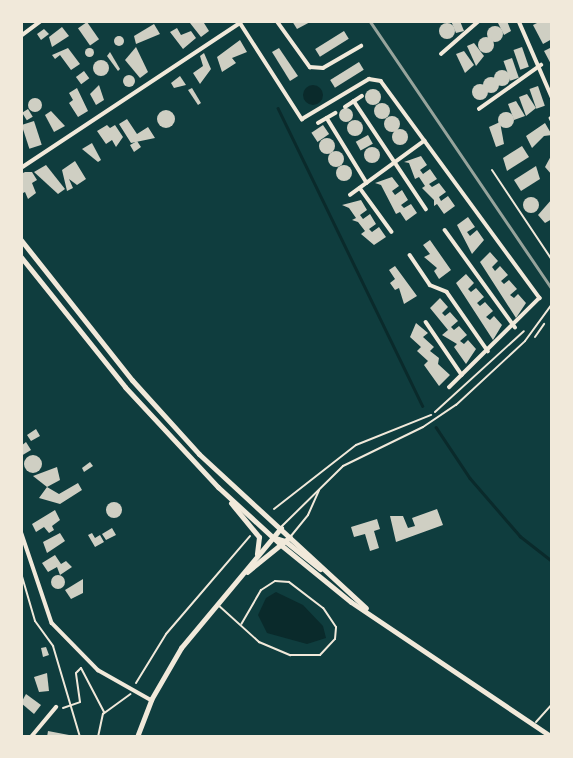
<!DOCTYPE html>
<style>
body{margin:0}
#map{position:relative;width:573px;height:758px;overflow:hidden;background:#0f3d3e;font-family:Lato,sans-serif}
div>[style]{position:absolute}
.water>*{inset:0;background:#0a2a2b}
.round{border-radius:50%}
.stream>*{height:2.5px;margin:-1.25px;padding:0 1.25px;transform-origin:1.25px;border-radius:1.25px;background:#0a2a2b}
.building>*{inset:0;background:#cfcfc3;transform-origin:0 0}
.path>*{height:2px;margin:-1px;padding:0 1px;transform-origin:1px;border-radius:1px;background:#f1e9da}
.service>*{height:2px;margin:-1px;padding:0 1px;transform-origin:1px;border-radius:1px;background:#f1e9da}
.minor>*{height:3.5px;margin:-1.75px;padding:0 1.75px;transform-origin:1.75px;border-radius:1.75px;background:#f1e9da}
.tertiary>*{height:4.5px;margin:-2.25px;padding:0 2.25px;transform-origin:2.25px;border-radius:2.25px;background:#f1e9da}
.secondary>*{height:5px;margin:-2.5px;padding:0 2.5px;transform-origin:2.5px;border-radius:2.5px;background:#f1e9da}
.rail>*{height:2.5px;margin:-1.25px;padding:0 1.25px;transform-origin:1.25px;border-radius:1.25px;background:#97a49c}
span{translate:-50% -50%;white-space:nowrap;text-align:center;line-height:1.15;-webkit-text-stroke:5px #f1e9da;paint-order:stroke}
.frame{position:absolute;inset:0;border:23px solid #f1e9da;pointer-events:none}
</style>
<div id="map">
<div class="water">
<div class="round" style="left:303px;top:85px;width:20px;height:20px"></div>
<div style="clip-path:polygon(276px 592px,303px 605px,323px 626px,326px 638px,307px 644px,267px 633px,258px 615px,266px 598px)"></div>
</div>
<div class="stream">
<div style="left:278px;top:108px;width:331px;rotate:64.1deg"></div>
<div style="left:436px;top:427px;width:61px;rotate:56.3deg"></div>
<div style="left:470px;top:478px;width:77px;rotate:49.2deg"></div>
<div style="left:520px;top:536px;width:41px;rotate:38deg"></div>
</div>
<div class="building">
<div style="clip-path:polygon(194px 21px,207px 21px,204px 23px,209px 31px,201px 37px,190px 23px)"></div>
<div style="clip-path:polygon(292px 21px,312px 21px,297px 29px)"></div>
<div style="clip-path:polygon(451px 21px,460px 21px,464px 31px,456px 33px)"></div>
<div style="clip-path:polygon(497px 21px,507px 21px,511px 31px,504px 35px)"></div>
<div style="clip-path:polygon(541px 21px,552px 21px,552px 39px,543px 44px,533px 25px)"></div>
<div style="left:87px;top:22px;width:21px;height:11px;rotate:55deg"></div>
<div class="round" style="left:439px;top:23px;width:16px;height:16px"></div>
<div style="clip-path:polygon(154px 24px,160px 34px,136px 44px,134px 36px)"></div>
<div class="round" style="left:487px;top:26px;width:16px;height:16px"></div>
<div style="clip-path:polygon(62px 27px,69px 36px,52px 47px,49px 37px)"></div>
<div style="clip-path:polygon(177px 28px,181px 35px,191px 31px,196px 38px,183px 49px,170px 32px)"></div>
<div style="clip-path:polygon(44px 29px,49px 34px,41px 40px,37px 34px)"></div>
<div style="left:344px;top:31px;width:9px;height:34px;rotate:58deg"></div>
<div class="round" style="left:114px;top:36px;width:10px;height:10px"></div>
<div class="round" style="left:478px;top:37px;width:16px;height:16px"></div>
<div style="clip-path:polygon(240px 40px,247px 52px,232px 58px,236px 63px,222px 72px,217px 57px)"></div>
<div style="clip-path:polygon(474px 43px,484px 56px,476px 66px,467px 46px)"></div>
<div style="clip-path:polygon(136px 47px,148px 72px,140px 78px,125px 60px)"></div>
<div style="left:522px;top:47px;width:21px;height:9px;rotate:71deg"></div>
<div style="clip-path:polygon(552px 47px,552px 66px,544px 51px)"></div>
<div class="round" style="left:84.5px;top:47.5px;width:9px;height:9px"></div>
<div style="clip-path:polygon(68px 48px,80px 64px,71px 70px,60px 55px,55px 59px,52px 55px)"></div>
<div style="clip-path:polygon(279px 48px,298px 76px,290px 81px,272px 52px)"></div>
<div style="clip-path:polygon(464px 51px,474px 65px,465px 73px,456px 54px)"></div>
<div style="clip-path:polygon(110px 52px,120px 69px,118px 71px,107px 56px)"></div>
<div style="clip-path:polygon(204px 53px,211px 69px,200px 84px,193px 73px,203px 66px,200px 56px)"></div>
<div style="left:512px;top:58px;width:21px;height:9px;rotate:71deg"></div>
<div class="round" style="left:93px;top:60px;width:16px;height:16px"></div>
<div style="left:359px;top:62px;width:9px;height:34px;rotate:58deg"></div>
<div class="round" style="left:494px;top:70px;width:16px;height:16px"></div>
<div style="left:84px;top:71px;width:9px;height:10px;rotate:54deg"></div>
<div class="round" style="left:123px;top:75px;width:12px;height:12px"></div>
<div style="clip-path:polygon(180px 76px,186px 85px,174px 88px,171px 83px)"></div>
<div class="round" style="left:483px;top:77px;width:16px;height:16px"></div>
<div class="round" style="left:472px;top:84px;width:16px;height:16px"></div>
<div style="clip-path:polygon(99px 85px,104px 100px,96px 105px,90px 94px)"></div>
<div style="left:538px;top:86px;width:21px;height:9px;rotate:71deg"></div>
<div style="clip-path:polygon(77px 88px,88px 111px,78px 117px,69px 103px,73px 100px,69px 93px)"></div>
<div style="clip-path:polygon(192px 88px,201px 103px,198px 105px,188px 90px)"></div>
<div class="round" style="left:365px;top:89px;width:16px;height:16px"></div>
<div style="clip-path:polygon(527px 94px,536px 108px,526px 116px,519px 97px)"></div>
<div class="round" style="left:28px;top:98px;width:14px;height:14px"></div>
<div style="clip-path:polygon(516px 101px,525px 116px,514px 120px,508px 104px)"></div>
<div class="round" style="left:374px;top:103px;width:16px;height:16px"></div>
<div class="round" style="left:339px;top:108px;width:14px;height:14px"></div>
<div style="left:28px;top:109px;width:9px;height:7px;rotate:58deg"></div>
<div class="round" style="left:157px;top:110px;width:18px;height:18px"></div>
<div style="clip-path:polygon(51px 111px,65px 126px,54px 132px,45px 115px)"></div>
<div class="round" style="left:498px;top:112px;width:16px;height:16px"></div>
<div class="round" style="left:384px;top:116px;width:16px;height:16px"></div>
<div style="clip-path:polygon(127px 119px,137px 134px,148px 127px,155px 138px,131px 143px,119px 124px)"></div>
<div class="round" style="left:347px;top:120px;width:16px;height:16px"></div>
<div style="left:34px;top:121px;width:25px;height:13px;rotate:72deg"></div>
<div style="clip-path:polygon(500px 122px,504px 144px,496px 147px,489px 127px)"></div>
<div style="clip-path:polygon(545px 123px,552px 135px,544px 136px,532px 148px,526px 136px)"></div>
<div style="clip-path:polygon(107px 125px,110px 128px,115px 125px,123px 137px,116px 147px,112px 140px,106px 144px,97px 131px)"></div>
<div style="left:323px;top:125px;width:11px;height:14px;rotate:56deg"></div>
<div class="round" style="left:392px;top:129px;width:16px;height:16px"></div>
<div style="left:368px;top:135px;width:10px;height:14px;rotate:61deg"></div>
<div class="round" style="left:319px;top:138px;width:16px;height:16px"></div>
<div style="clip-path:polygon(137px 141px,141px 147px,134px 152px,130px 145px)"></div>
<div style="clip-path:polygon(92px 143px,101px 160px,98px 162px,82px 149px)"></div>
<div style="clip-path:polygon(522px 146px,529px 157px,507px 171px,503px 158px)"></div>
<div class="round" style="left:364px;top:147px;width:16px;height:16px"></div>
<div class="round" style="left:328px;top:151px;width:16px;height:16px"></div>
<div style="clip-path:polygon(552px 154px,552px 175px,545px 167px)"></div>
<div style="clip-path:polygon(421px 156px,427px 165px,420px 170px,423px 174px,430px 169px,437px 179px,429px 184px,432px 187px,439px 183px,446px 192px,439px 197px,441px 201px,448px 196px,455px 206px,444px 214px,437px 204px,434px 206px,434px 200px,422px 188px,425px 186px,419px 177px,415px 179px,409px 163px,404px 162px)"></div>
<div style="clip-path:polygon(75px 161px,86px 179px,77px 185px,69px 179px,73px 188px,67px 191px,62px 170px)"></div>
<div style="clip-path:polygon(46px 165px,65px 189px,58px 194px,34px 172px)"></div>
<div class="round" style="left:336px;top:165px;width:16px;height:16px"></div>
<div style="clip-path:polygon(536px 166px,540px 179px,521px 191px,514px 180px)"></div>
<div style="clip-path:polygon(25px 172px,32px 172px,37px 180px,32px 183px,36px 193px,28px 199px,25px 192px,21px 194px,21px 174px)"></div>
<div style="clip-path:polygon(392px 177px,399px 186px,392px 191px,395px 195px,402px 190px,408px 200px,401px 205px,404px 208px,411px 204px,417px 213px,406px 221px,400px 212px,396px 214px,381px 185px,375px 183px)"></div>
<div class="round" style="left:523px;top:197px;width:16px;height:16px"></div>
<div style="clip-path:polygon(552px 199px,552px 219px,545px 223px,538px 215px)"></div>
<div style="clip-path:polygon(361px 200px,367px 210px,360px 215px,363px 219px,370px 214px,376px 224px,369px 229px,372px 232px,379px 227px,386px 237px,374px 245px,361px 234px,365px 231px,358px 222px,352px 220px,356px 218px,349px 208px,342px 205px)"></div>
<div style="clip-path:polygon(468px 217px,475px 227px,467px 232px,470px 236px,477px 230px,484px 240px,472px 254px,457px 225px)"></div>
<div style="clip-path:polygon(430px 240px,451px 270px,439px 279px,434px 271px,437px 268px,424px 257px,430px 254px,423px 245px)"></div>
<div style="clip-path:polygon(490px 252px,498px 261px,492px 267px,495px 271px,500px 266px,508px 275px,501px 281px,504px 284px,509px 280px,517px 289px,510px 295px,514px 298px,518px 294px,526px 303px,516px 318px,480px 262px)"></div>
<div style="clip-path:polygon(395px 266px,417px 296px,404px 304px,399px 288px,395px 290px,390px 283px,395px 279px,389px 270px)"></div>
<div style="clip-path:polygon(466px 274px,474px 283px,468px 289px,471px 292px,476px 288px,484px 297px,477px 303px,480px 306px,485px 302px,493px 311px,486px 317px,490px 320px,494px 316px,502px 325px,493px 340px,456px 283px)"></div>
<div style="clip-path:polygon(440px 298px,448px 307px,442px 313px,445px 316px,450px 312px,458px 321px,451px 327px,454px 330px,459px 326px,467px 335px,460px 341px,464px 344px,468px 340px,476px 349px,466px 364px,454px 347px,457px 344px,442px 335px,448px 330px,430px 308px)"></div>
<div style="clip-path:polygon(416px 323px,428px 333px,423px 337px,434px 347px,430px 351px,439px 358px,438px 364px,450px 375px,439px 386px,424px 365px,428px 361px,417px 351px,421px 347px,410px 337px)"></div>
<div style="clip-path:polygon(36px 429px,40px 436px,31px 441px,27px 435px)"></div>
<div style="clip-path:polygon(26px 442px,31px 450px,21px 456px,21px 446px)"></div>
<div class="round" style="left:24px;top:455px;width:18px;height:18px"></div>
<div style="clip-path:polygon(90px 462px,93px 466px,84px 472px,82px 468px)"></div>
<div style="clip-path:polygon(57px 467px,60px 480px,47px 487px,33px 476px)"></div>
<div style="clip-path:polygon(78px 483px,82px 490px,60px 504px,39px 498px,47px 487px,59px 494px)"></div>
<div class="round" style="left:106px;top:502px;width:16px;height:16px"></div>
<div style="clip-path:polygon(437px 509px,443px 525px,396px 542px,390px 516px,403px 516px,408px 528px,415px 526px,412px 518px)"></div>
<div style="clip-path:polygon(55px 510px,60px 520px,52px 526px,54px 530px,49px 533px,44px 527px,36px 532px,32px 524px)"></div>
<div style="clip-path:polygon(377px 519px,380px 529px,374px 531px,379px 548px,370px 551px,365px 534px,354px 537px,351px 527px)"></div>
<div style="clip-path:polygon(112px 528px,116px 535px,106px 540px,102px 534px)"></div>
<div style="clip-path:polygon(60px 533px,65px 541px,47px 553px,43px 542px)"></div>
<div style="clip-path:polygon(92px 533px,95px 538px,100px 535px,104px 542px,95px 547px,88px 535px)"></div>
<div style="clip-path:polygon(55px 555px,61px 564px,66px 561px,72px 567px,60px 575px,57px 567px,48px 572px,42px 563px)"></div>
<div class="round" style="left:51px;top:575px;width:14px;height:14px"></div>
<div style="clip-path:polygon(83px 579px,83px 593px,71px 599px,65px 590px)"></div>
<div style="clip-path:polygon(46px 647px,49px 655px,43px 657px,41px 648px)"></div>
<div style="clip-path:polygon(47px 673px,49px 691px,39px 692px,34px 677px)"></div>
<div style="clip-path:polygon(26px 694px,41px 705px,34px 714px,21px 703px)"></div>
<div style="clip-path:polygon(48px 731px,69px 735px,68px 737px,47px 737px)"></div>
</div>
<div class="path">
<div style="left:535px;top:337px;width:16px;rotate:-55deg"></div>
<div style="left:435px;top:412px;width:120px;rotate:-42.3deg"></div>
<div style="left:274px;top:509px;width:104px;rotate:-38deg"></div>
<div style="left:356px;top:445px;width:81px;rotate:-21.8deg"></div>
<div style="left:21px;top:573px;width:50px;rotate:73.7deg"></div>
<div style="left:35px;top:621px;width:31px;rotate:54deg"></div>
<div style="left:53px;top:646px;width:95px;rotate:73.5deg"></div>
<div style="left:136px;top:683px;width:57px;rotate:-58.5deg"></div>
<div style="left:166px;top:634px;width:129px;rotate:-49.4deg"></div>
<div style="left:63px;top:708px;width:18px;rotate:-19deg"></div>
<div style="left:80px;top:702px;width:29px;rotate:-98deg"></div>
<div style="left:76px;top:673px;width:7px;rotate:-45deg"></div>
<div style="left:81px;top:668px;width:50px;rotate:62.4deg"></div>
<div style="left:98px;top:737px;width:24px;rotate:-78deg"></div>
<div style="left:103px;top:714px;width:34px;rotate:-36deg"></div>
</div>
<div class="service">
<div style="left:492px;top:170px;width:108px;rotate:56.3deg"></div>
<div style="left:281px;top:527px;width:87px;rotate:-44.5deg"></div>
<div style="left:343px;top:466px;width:89px;rotate:-26deg"></div>
<div style="left:423px;top:427px;width:40px;rotate:-34deg"></div>
<div style="left:456px;top:405px;width:94px;rotate:-42.8deg"></div>
<div style="left:525px;top:341px;width:46px;rotate:-53.9deg"></div>
<div style="left:291px;top:536px;width:27px;rotate:-51deg"></div>
<div style="left:308px;top:515px;width:27px;rotate:-66deg"></div>
<div style="left:217px;top:604px;width:57px;rotate:42.1deg"></div>
<div style="left:259px;top:642px;width:34px;rotate:23deg"></div>
<div style="left:290px;top:655px;width:30px"></div>
<div style="left:320px;top:655px;width:22px;rotate:-47deg"></div>
<div style="left:335px;top:639px;width:12px;rotate:-85deg"></div>
<div style="left:336px;top:627px;width:23px;rotate:-124deg"></div>
<div style="left:323px;top:608px;width:43px;rotate:-142.6deg"></div>
<div style="left:289px;top:582px;width:14px;rotate:-176deg"></div>
<div style="left:275px;top:581px;width:17px;rotate:147deg"></div>
<div style="left:261px;top:590px;width:39px;rotate:120deg"></div>
<div style="left:536px;top:722px;width:24px;rotate:-48deg"></div>
</div>
<div class="minor">
<div style="left:239px;top:21px;width:117px;rotate:57.3deg"></div>
<div style="left:302px;top:119px;width:78px;rotate:-30.8deg"></div>
<div style="left:369px;top:79px;width:12px;rotate:9deg"></div>
<div style="left:381px;top:81px;width:269px;rotate:53.8deg"></div>
<div style="left:540px;top:298px;width:127px;rotate:135.3deg"></div>
<div style="left:277px;top:21px;width:57px;rotate:54.3deg"></div>
<div style="left:310px;top:67px;width:13px;rotate:4deg"></div>
<div style="left:323px;top:68px;width:44px;rotate:-30.1deg"></div>
<div style="left:519px;top:21px;width:83px;rotate:66.5deg"></div>
<div style="left:21px;top:36px;width:25px;rotate:-37deg"></div>
<div style="left:441px;top:54px;width:50px;rotate:-41deg"></div>
<div style="left:354px;top:101px;width:130px;rotate:56.3deg"></div>
<div style="left:345px;top:107px;width:20px;rotate:-33deg"></div>
<div style="left:479px;top:109px;width:76px;rotate:-35.4deg"></div>
<div style="left:327px;top:118px;width:76px;rotate:58.4deg"></div>
<div style="left:551px;top:118px;width:2px;rotate:63deg"></div>
<div style="left:318px;top:123px;width:20px;rotate:-30deg"></div>
<div style="left:21px;top:168px;width:263px;rotate:-33.5deg"></div>
<div style="left:360px;top:188px;width:54px;rotate:54deg"></div>
<div style="left:350px;top:195px;width:92px;rotate:-36.1deg"></div>
<div style="left:445px;top:230px;width:120px;rotate:54.2deg"></div>
<div style="left:410px;top:255px;width:36px;rotate:56deg"></div>
<div style="left:430px;top:285px;width:18px;rotate:22deg"></div>
<div style="left:447px;top:292px;width:72px;rotate:55.2deg"></div>
<div style="left:426px;top:322px;width:64px;rotate:55.8deg"></div>
<div style="left:21px;top:531px;width:97px;rotate:71.4deg"></div>
<div style="left:52px;top:623px;width:66px;rotate:45.6deg"></div>
<div style="left:98px;top:670px;width:61px;rotate:29.5deg"></div>
<div style="left:31px;top:737px;width:39px;rotate:-50deg"></div>
</div>
<div class="tertiary">
<div style="left:247px;top:572px;width:55px;rotate:-39.1deg"></div>
<div style="left:137px;top:737px;width:40px;rotate:-69deg"></div>
<div style="left:151px;top:700px;width:60px;rotate:-60deg"></div>
<div style="left:181px;top:648px;width:156px;rotate:-50.2deg"></div>
</div>
<div class="secondary">
<div style="left:21px;top:240px;width:179px;rotate:51.6deg"></div>
<div style="left:132px;top:380px;width:100px;rotate:47.8deg"></div>
<div style="left:199px;top:454px;width:227px;rotate:42.7deg"></div>
<div style="left:21px;top:257px;width:166px;rotate:51.3deg"></div>
<div style="left:125px;top:387px;width:137px;rotate:47.1deg"></div>
<div style="left:218px;top:487px;width:86px;rotate:42.6deg"></div>
<div style="left:281px;top:545px;width:90px;rotate:39.2deg"></div>
<div style="left:351px;top:602px;width:242px;rotate:33.9deg"></div>
<div style="left:231px;top:503px;width:44px;rotate:50.5deg"></div>
<div style="left:259px;top:537px;width:17px;rotate:97deg"></div>
<div style="left:272px;top:537px;width:14px;rotate:17deg"></div>
<div style="left:285px;top:541px;width:45px;rotate:38.7deg"></div>
</div>
<div class="rail">
<div style="left:370px;top:21px;width:324px;rotate:55.8deg"></div>
</div>
<div class="frame"></div>
</div>
